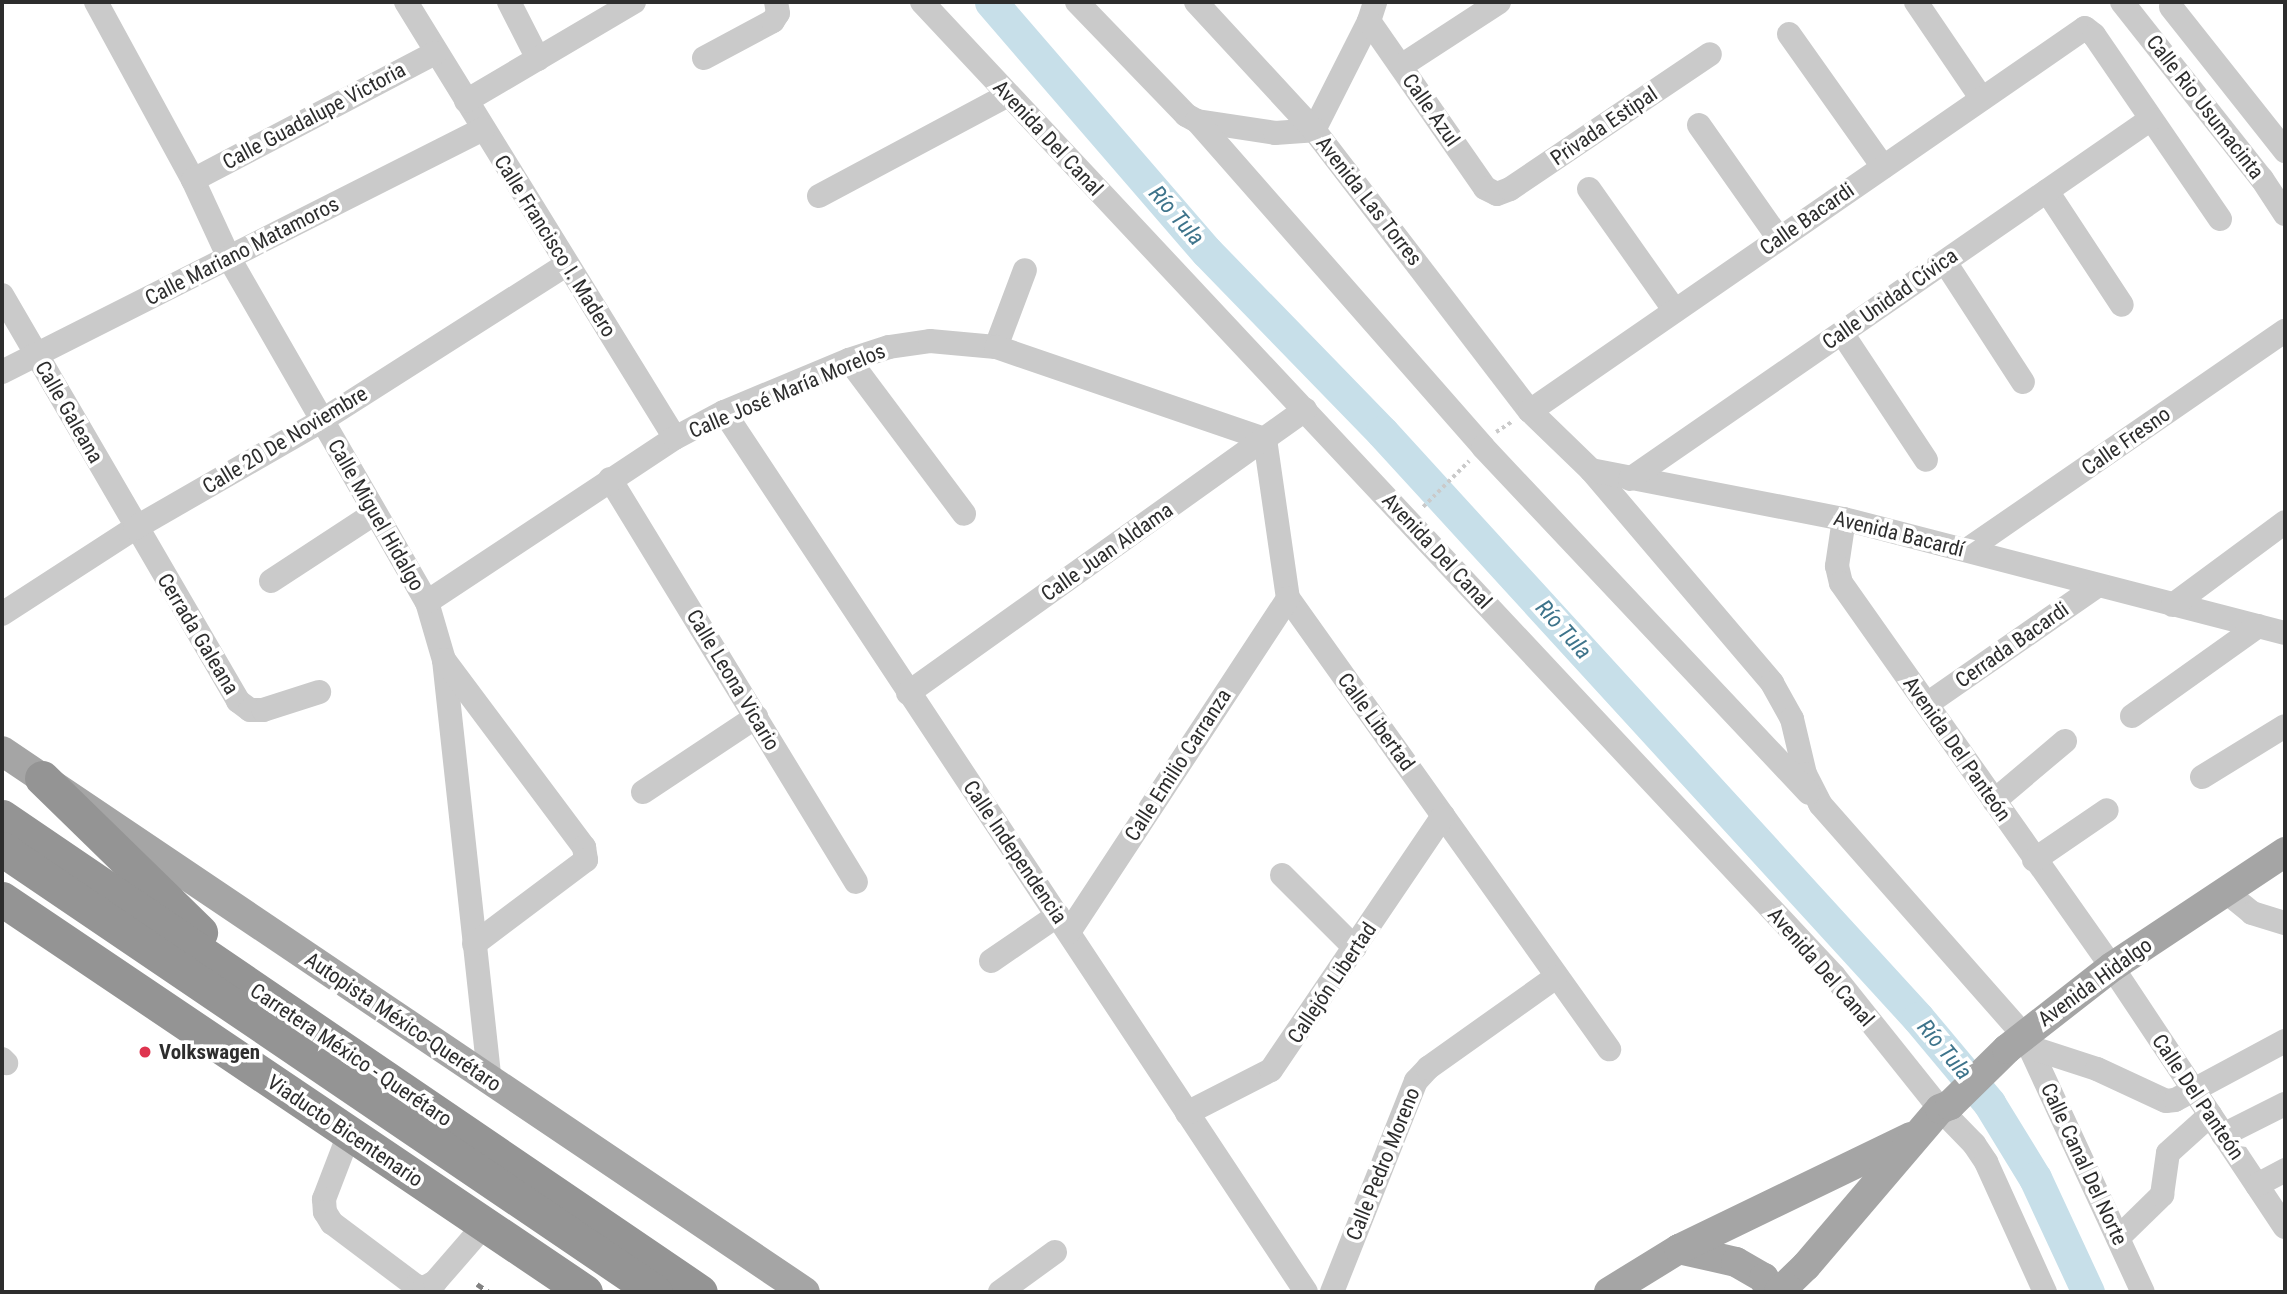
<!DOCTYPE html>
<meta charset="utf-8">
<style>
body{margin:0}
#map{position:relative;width:2287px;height:1294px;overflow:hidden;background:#fff;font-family:"Roboto Condensed",sans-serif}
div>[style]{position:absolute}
.river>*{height:33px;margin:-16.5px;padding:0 16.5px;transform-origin:16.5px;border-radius:16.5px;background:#c7dfe9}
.path>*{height:3.5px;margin-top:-1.75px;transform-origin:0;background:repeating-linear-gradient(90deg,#cacaca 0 3.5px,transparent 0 7px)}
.minor>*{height:24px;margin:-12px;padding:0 12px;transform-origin:12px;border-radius:12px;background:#cacaca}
.major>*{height:30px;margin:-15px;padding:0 15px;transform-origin:15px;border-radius:15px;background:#a5a5a5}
.highway>*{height:35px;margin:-17.5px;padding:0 17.5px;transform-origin:17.5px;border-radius:17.5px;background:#949494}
.rail>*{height:5px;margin-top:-2.5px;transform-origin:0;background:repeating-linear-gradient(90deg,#828282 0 7px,transparent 0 12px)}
.dots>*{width:19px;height:19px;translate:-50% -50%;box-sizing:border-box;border:4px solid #fff;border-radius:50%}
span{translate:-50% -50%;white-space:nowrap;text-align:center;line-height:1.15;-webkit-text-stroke:7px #fff;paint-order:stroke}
.street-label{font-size:21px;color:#2d2d2d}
.poi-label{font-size:21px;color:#2d2d2d;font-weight:700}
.left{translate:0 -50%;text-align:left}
.water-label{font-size:23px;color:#3e748b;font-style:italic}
.frame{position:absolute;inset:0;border:4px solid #2d2d2d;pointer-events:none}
</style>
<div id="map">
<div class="river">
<div style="left:991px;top:2px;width:330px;rotate:49.2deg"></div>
<div style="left:1207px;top:252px;width:251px;rotate:45.8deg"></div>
<div style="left:1382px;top:432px;width:794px;rotate:47.55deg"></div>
<div style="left:1918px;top:1018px;width:111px;rotate:50.1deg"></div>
<div style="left:1989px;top:1103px;width:88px;rotate:58.5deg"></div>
<div style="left:2035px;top:1178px;width:126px;rotate:65.1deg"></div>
</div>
<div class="path">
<div style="left:1496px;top:432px;width:20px;rotate:-33deg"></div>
<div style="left:1423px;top:507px;width:65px;rotate:-45deg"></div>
</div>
<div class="minor">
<div style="left:96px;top:2px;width:203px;rotate:61.4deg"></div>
<div style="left:193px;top:180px;width:86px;rotate:65.2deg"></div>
<div style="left:229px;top:258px;width:397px;rotate:60.1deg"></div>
<div style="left:427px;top:602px;width:60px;rotate:73.7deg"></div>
<div style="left:444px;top:660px;width:424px;rotate:83.8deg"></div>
<div style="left:406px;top:2px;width:512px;rotate:58.33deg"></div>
<div style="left:509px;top:2px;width:64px;rotate:63deg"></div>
<div style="left:922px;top:2px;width:1334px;rotate:46.88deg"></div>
<div style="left:1834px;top:976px;width:170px;rotate:51.4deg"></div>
<div style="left:1940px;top:1109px;width:49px;rotate:45.8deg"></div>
<div style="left:1974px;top:1144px;width:22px;rotate:56deg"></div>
<div style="left:1986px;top:1162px;width:143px;rotate:65.6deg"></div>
<div style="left:1077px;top:2px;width:157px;rotate:46deg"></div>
<div style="left:1186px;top:115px;width:13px;rotate:29deg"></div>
<div style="left:1197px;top:121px;width:79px;rotate:8.7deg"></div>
<div style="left:1275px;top:133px;width:39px;rotate:-4deg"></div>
<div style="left:1314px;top:130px;width:122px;rotate:-63.2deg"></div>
<div style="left:1369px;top:21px;width:20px;rotate:-72deg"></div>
<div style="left:1196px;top:2px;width:174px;rotate:47.3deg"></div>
<div style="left:1314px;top:130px;width:354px;rotate:52.5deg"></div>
<div style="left:1530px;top:411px;width:85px;rotate:44deg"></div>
<div style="left:1591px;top:470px;width:280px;rotate:49.6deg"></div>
<div style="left:1772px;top:683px;width:41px;rotate:60.9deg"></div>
<div style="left:1792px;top:719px;width:57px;rotate:76.7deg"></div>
<div style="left:1805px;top:774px;width:34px;rotate:63deg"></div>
<div style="left:1820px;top:804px;width:308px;rotate:48.6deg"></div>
<div style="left:2024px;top:1035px;width:283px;rotate:65.2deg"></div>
<div style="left:1916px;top:2px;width:117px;rotate:55.8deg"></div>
<div style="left:2122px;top:2px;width:226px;rotate:51.7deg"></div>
<div style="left:2262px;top:179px;width:42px;rotate:56.7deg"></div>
<div style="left:2171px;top:7px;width:184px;rotate:51.6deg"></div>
<div style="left:1369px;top:21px;width:203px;rotate:55.2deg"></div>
<div style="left:1485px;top:188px;width:13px;rotate:27deg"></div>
<div style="left:1497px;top:194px;width:14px;rotate:-21deg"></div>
<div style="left:1510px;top:189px;width:241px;rotate:-34deg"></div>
<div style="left:1789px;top:34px;width:163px;rotate:54.7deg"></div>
<div style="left:704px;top:58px;width:78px;rotate:-28.2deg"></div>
<div style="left:773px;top:21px;width:9px;rotate:-58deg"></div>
<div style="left:778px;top:13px;width:11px;rotate:-100deg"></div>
<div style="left:1401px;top:66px;width:117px;rotate:-33.1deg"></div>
<div style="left:466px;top:101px;width:195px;rotate:-30.5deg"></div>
<div style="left:1197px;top:121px;width:434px;rotate:48.7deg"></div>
<div style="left:1483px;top:447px;width:475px;rotate:46.7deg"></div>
<div style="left:1699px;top:125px;width:139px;rotate:54.9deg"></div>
<div style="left:193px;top:180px;width:273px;rotate:-27.7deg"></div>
<div style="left:1589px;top:189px;width:149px;rotate:54.8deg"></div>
<div style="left:2047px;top:191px;width:136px;rotate:56.7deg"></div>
<div style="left:819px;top:196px;width:214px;rotate:-28.1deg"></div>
<div style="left:1945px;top:262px;width:143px;rotate:57deg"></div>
<div style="left:2px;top:295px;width:470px;rotate:59.8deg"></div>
<div style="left:238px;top:701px;width:15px;rotate:37deg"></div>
<div style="left:250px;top:710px;width:13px"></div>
<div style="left:263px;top:710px;width:59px;rotate:-17.8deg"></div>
<div style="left:1842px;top:333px;width:152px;rotate:56.5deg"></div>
<div style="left:996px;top:347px;width:82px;rotate:-69.4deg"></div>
<div style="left:849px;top:360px;width:192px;rotate:53.2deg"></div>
<div style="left:2px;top:372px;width:539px;rotate:-26.8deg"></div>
<div style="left:1530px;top:411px;width:674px;rotate:-34.61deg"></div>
<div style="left:2085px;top:28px;width:11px;rotate:38deg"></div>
<div style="left:2094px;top:35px;width:223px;rotate:55.6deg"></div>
<div style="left:724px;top:412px;width:1055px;rotate:56.52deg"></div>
<div style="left:1591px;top:470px;width:258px;rotate:11deg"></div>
<div style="left:1844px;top:519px;width:455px;rotate:14.5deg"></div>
<div style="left:610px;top:479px;width:472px;rotate:58.6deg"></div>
<div style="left:1630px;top:479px;width:633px;rotate:-34.64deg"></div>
<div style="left:1844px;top:519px;width:48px;rotate:98.5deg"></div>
<div style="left:1837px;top:566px;width:17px;rotate:77deg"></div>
<div style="left:1841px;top:583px;width:470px;rotate:54.8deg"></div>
<div style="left:2112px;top:967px;width:312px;rotate:56.4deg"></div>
<div style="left:1967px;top:550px;width:386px;rotate:-34.6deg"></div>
<div style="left:271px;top:581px;width:124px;rotate:-33.2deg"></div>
<div style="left:427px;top:602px;width:297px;rotate:-33.5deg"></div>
<div style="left:675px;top:438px;width:55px;rotate:-28deg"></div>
<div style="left:724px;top:412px;width:135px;rotate:-22.6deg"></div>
<div style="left:849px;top:360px;width:42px;rotate:-18deg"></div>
<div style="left:889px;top:347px;width:41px;rotate:-8.3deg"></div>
<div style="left:930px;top:341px;width:66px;rotate:5.2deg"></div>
<div style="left:996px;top:347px;width:284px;rotate:18.9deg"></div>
<div style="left:1265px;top:439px;width:161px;rotate:81.8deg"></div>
<div style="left:1288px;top:598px;width:554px;rotate:54.56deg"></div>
<div style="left:2173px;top:605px;width:139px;rotate:-36.5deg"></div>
<div style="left:2px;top:614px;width:158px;rotate:-32.9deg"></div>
<div style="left:135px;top:528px;width:215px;rotate:-29.9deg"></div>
<div style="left:321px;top:421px;width:290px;rotate:-32.5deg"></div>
<div style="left:444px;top:660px;width:234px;rotate:53.2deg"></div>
<div style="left:584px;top:847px;width:13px;rotate:81deg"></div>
<div style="left:586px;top:860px;width:140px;rotate:143.1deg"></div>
<div style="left:908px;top:693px;width:488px;rotate:-35.5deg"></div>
<div style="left:1927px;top:704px;width:208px;rotate:-34.8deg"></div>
<div style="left:2132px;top:716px;width:155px;rotate:-35.5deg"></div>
<div style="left:2202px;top:777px;width:97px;rotate:-31.6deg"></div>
<div style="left:643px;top:792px;width:136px;rotate:-33.6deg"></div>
<div style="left:1994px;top:801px;width:93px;rotate:-40.2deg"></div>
<div style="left:2034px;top:860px;width:88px;rotate:-34.4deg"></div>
<div style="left:1282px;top:875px;width:103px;rotate:45deg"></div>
<div style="left:2225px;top:891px;width:35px;rotate:39deg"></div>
<div style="left:2252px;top:913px;width:34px;rotate:17deg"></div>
<div style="left:1069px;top:932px;width:399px;rotate:-56.7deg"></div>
<div style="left:991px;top:961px;width:81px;rotate:-34.5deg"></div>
<div style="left:2029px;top:1047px;width:71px;rotate:17.9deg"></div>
<div style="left:2097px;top:1069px;width:76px;rotate:24.9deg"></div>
<div style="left:2166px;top:1101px;width:9px;rotate:-6deg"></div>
<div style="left:2175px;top:1100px;width:125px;rotate:-28.2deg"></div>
<div style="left:2px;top:1059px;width:6px;rotate:45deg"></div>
<div style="left:1187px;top:1113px;width:94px;rotate:-27.1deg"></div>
<div style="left:1271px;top:1070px;width:307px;rotate:-55.9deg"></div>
<div style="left:2223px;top:1135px;width:69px;rotate:-26.6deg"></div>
<div style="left:344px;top:1147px;width:56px;rotate:111deg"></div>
<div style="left:324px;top:1199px;width:13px;rotate:86deg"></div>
<div style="left:325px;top:1212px;width:13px;rotate:58deg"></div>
<div style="left:332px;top:1223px;width:105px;rotate:36.9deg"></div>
<div style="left:416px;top:1286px;width:8px;rotate:14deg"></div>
<div style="left:424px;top:1288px;width:13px;rotate:-29deg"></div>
<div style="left:435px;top:1282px;width:61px;rotate:-49deg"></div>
<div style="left:2257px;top:1185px;width:32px;rotate:-28deg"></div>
<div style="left:2118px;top:1238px;width:62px;rotate:-44.3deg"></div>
<div style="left:2162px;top:1195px;width:42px;rotate:-81.9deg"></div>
<div style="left:2168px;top:1153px;width:57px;rotate:-42.1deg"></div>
<div style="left:1000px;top:1292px;width:68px;rotate:-36deg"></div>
<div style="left:1332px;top:1292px;width:227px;rotate:-68.3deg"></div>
<div style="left:1416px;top:1081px;width:18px;rotate:-47deg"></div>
<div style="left:1428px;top:1068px;width:157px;rotate:-35.4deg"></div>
</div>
<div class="major">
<div style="left:2px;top:751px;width:968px;rotate:33.97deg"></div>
<div style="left:1679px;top:1249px;width:58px;rotate:12.8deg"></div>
<div style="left:1736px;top:1262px;width:32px;rotate:30deg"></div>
<div style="left:1764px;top:1278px;width:15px;rotate:67deg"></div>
<div style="left:1609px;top:1292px;width:82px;rotate:-31.6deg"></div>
<div style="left:1679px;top:1249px;width:258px;rotate:-25.8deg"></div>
<div style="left:1779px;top:1292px;width:37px;rotate:-44deg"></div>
<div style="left:1806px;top:1266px;width:206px;rotate:-49.5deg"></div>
<div style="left:1940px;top:1109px;width:11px;rotate:-22deg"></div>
<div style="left:1950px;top:1105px;width:80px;rotate:-44.5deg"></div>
<div style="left:2007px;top:1049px;width:133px;rotate:-38deg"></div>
<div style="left:2112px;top:967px;width:208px;rotate:-33.6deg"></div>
</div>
<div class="highway">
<div style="left:42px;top:778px;width:221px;rotate:44.3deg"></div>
<div style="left:2px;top:817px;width:844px;rotate:34.24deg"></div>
<div style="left:2px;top:849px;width:789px;rotate:34.15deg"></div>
<div style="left:2px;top:899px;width:703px;rotate:33.98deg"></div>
</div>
<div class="rail">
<div style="left:477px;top:1284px;width:14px;rotate:34deg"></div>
</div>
<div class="dots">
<div style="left:145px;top:1052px;background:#de344f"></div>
</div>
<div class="street-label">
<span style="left:2205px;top:107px;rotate:52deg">Calle Rio Usumacinta</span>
<span style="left:1431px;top:110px;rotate:55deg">Calle Azul</span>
<span style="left:314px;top:116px;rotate:-28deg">Calle Guadalupe Victoria</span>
<span style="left:1604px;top:126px;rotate:-34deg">Privada Estipal</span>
<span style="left:1048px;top:138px;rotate:47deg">Avenida Del Canal</span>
<span style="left:1369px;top:201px;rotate:52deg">Avenida Las Torres</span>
<span style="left:1807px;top:219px;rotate:-35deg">Calle Bacardi</span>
<span style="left:555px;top:246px;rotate:58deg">Calle Francisco I. Madero</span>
<span style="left:242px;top:251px;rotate:-27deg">Calle Mariano Matamoros</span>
<span style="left:1890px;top:299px;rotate:-35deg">Calle Unidad Cívica</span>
<span style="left:787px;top:391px;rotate:-23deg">Calle José María Morelos</span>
<span style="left:69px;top:412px;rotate:60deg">Calle Galeana</span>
<span style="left:285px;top:440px;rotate:-31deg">Calle 20 De Noviembre</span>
<span style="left:2126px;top:441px;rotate:-35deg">Calle Fresno</span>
<span style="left:376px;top:515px;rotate:60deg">Calle Miguel Hidalgo</span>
<span style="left:1899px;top:534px;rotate:14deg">Avenida Bacardí</span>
<span style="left:1437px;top:551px;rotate:47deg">Avenida Del Canal</span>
<span style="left:1107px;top:552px;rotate:-35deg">Calle Juan Aldama</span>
<span style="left:198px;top:634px;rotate:59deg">Cerrada Galeana</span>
<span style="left:2012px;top:645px;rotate:-35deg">Cerrada Bacardi</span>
<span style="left:733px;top:680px;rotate:59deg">Calle Leona Vicario</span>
<span style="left:1376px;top:722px;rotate:54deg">Calle Libertad</span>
<span style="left:1957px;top:749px;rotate:55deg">Avenida Del Panteón</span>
<span style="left:1178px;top:765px;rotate:-57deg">Calle Emilio Carranza</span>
<span style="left:1015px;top:852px;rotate:56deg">Calle Independencia</span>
<span style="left:1821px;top:967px;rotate:49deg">Avenida Del Canal</span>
<span style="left:2095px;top:982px;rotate:-36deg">Avenida Hidalgo</span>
<span style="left:1332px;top:983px;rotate:-56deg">Callejón Libertad</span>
<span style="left:403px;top:1022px;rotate:34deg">Autopista México-Querétaro</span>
<span style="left:351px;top:1055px;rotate:34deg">Carretera México - Querétaro</span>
<span style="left:2198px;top:1097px;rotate:56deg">Calle Del Panteón</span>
<span style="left:345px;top:1131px;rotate:34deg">Viaducto Bicentenario</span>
<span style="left:1383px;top:1164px;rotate:-68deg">Calle Pedro Moreno</span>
<span style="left:2084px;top:1164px;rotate:65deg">Calle Canal Del Norte</span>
</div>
<div class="poi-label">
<span class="left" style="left:159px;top:1052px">Volkswagen</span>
</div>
<div class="water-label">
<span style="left:1176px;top:216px;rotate:49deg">Río Tula</span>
<span style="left:1563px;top:630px;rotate:48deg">Río Tula</span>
<span style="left:1944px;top:1050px;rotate:50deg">Río Tula</span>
</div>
<div class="frame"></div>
</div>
